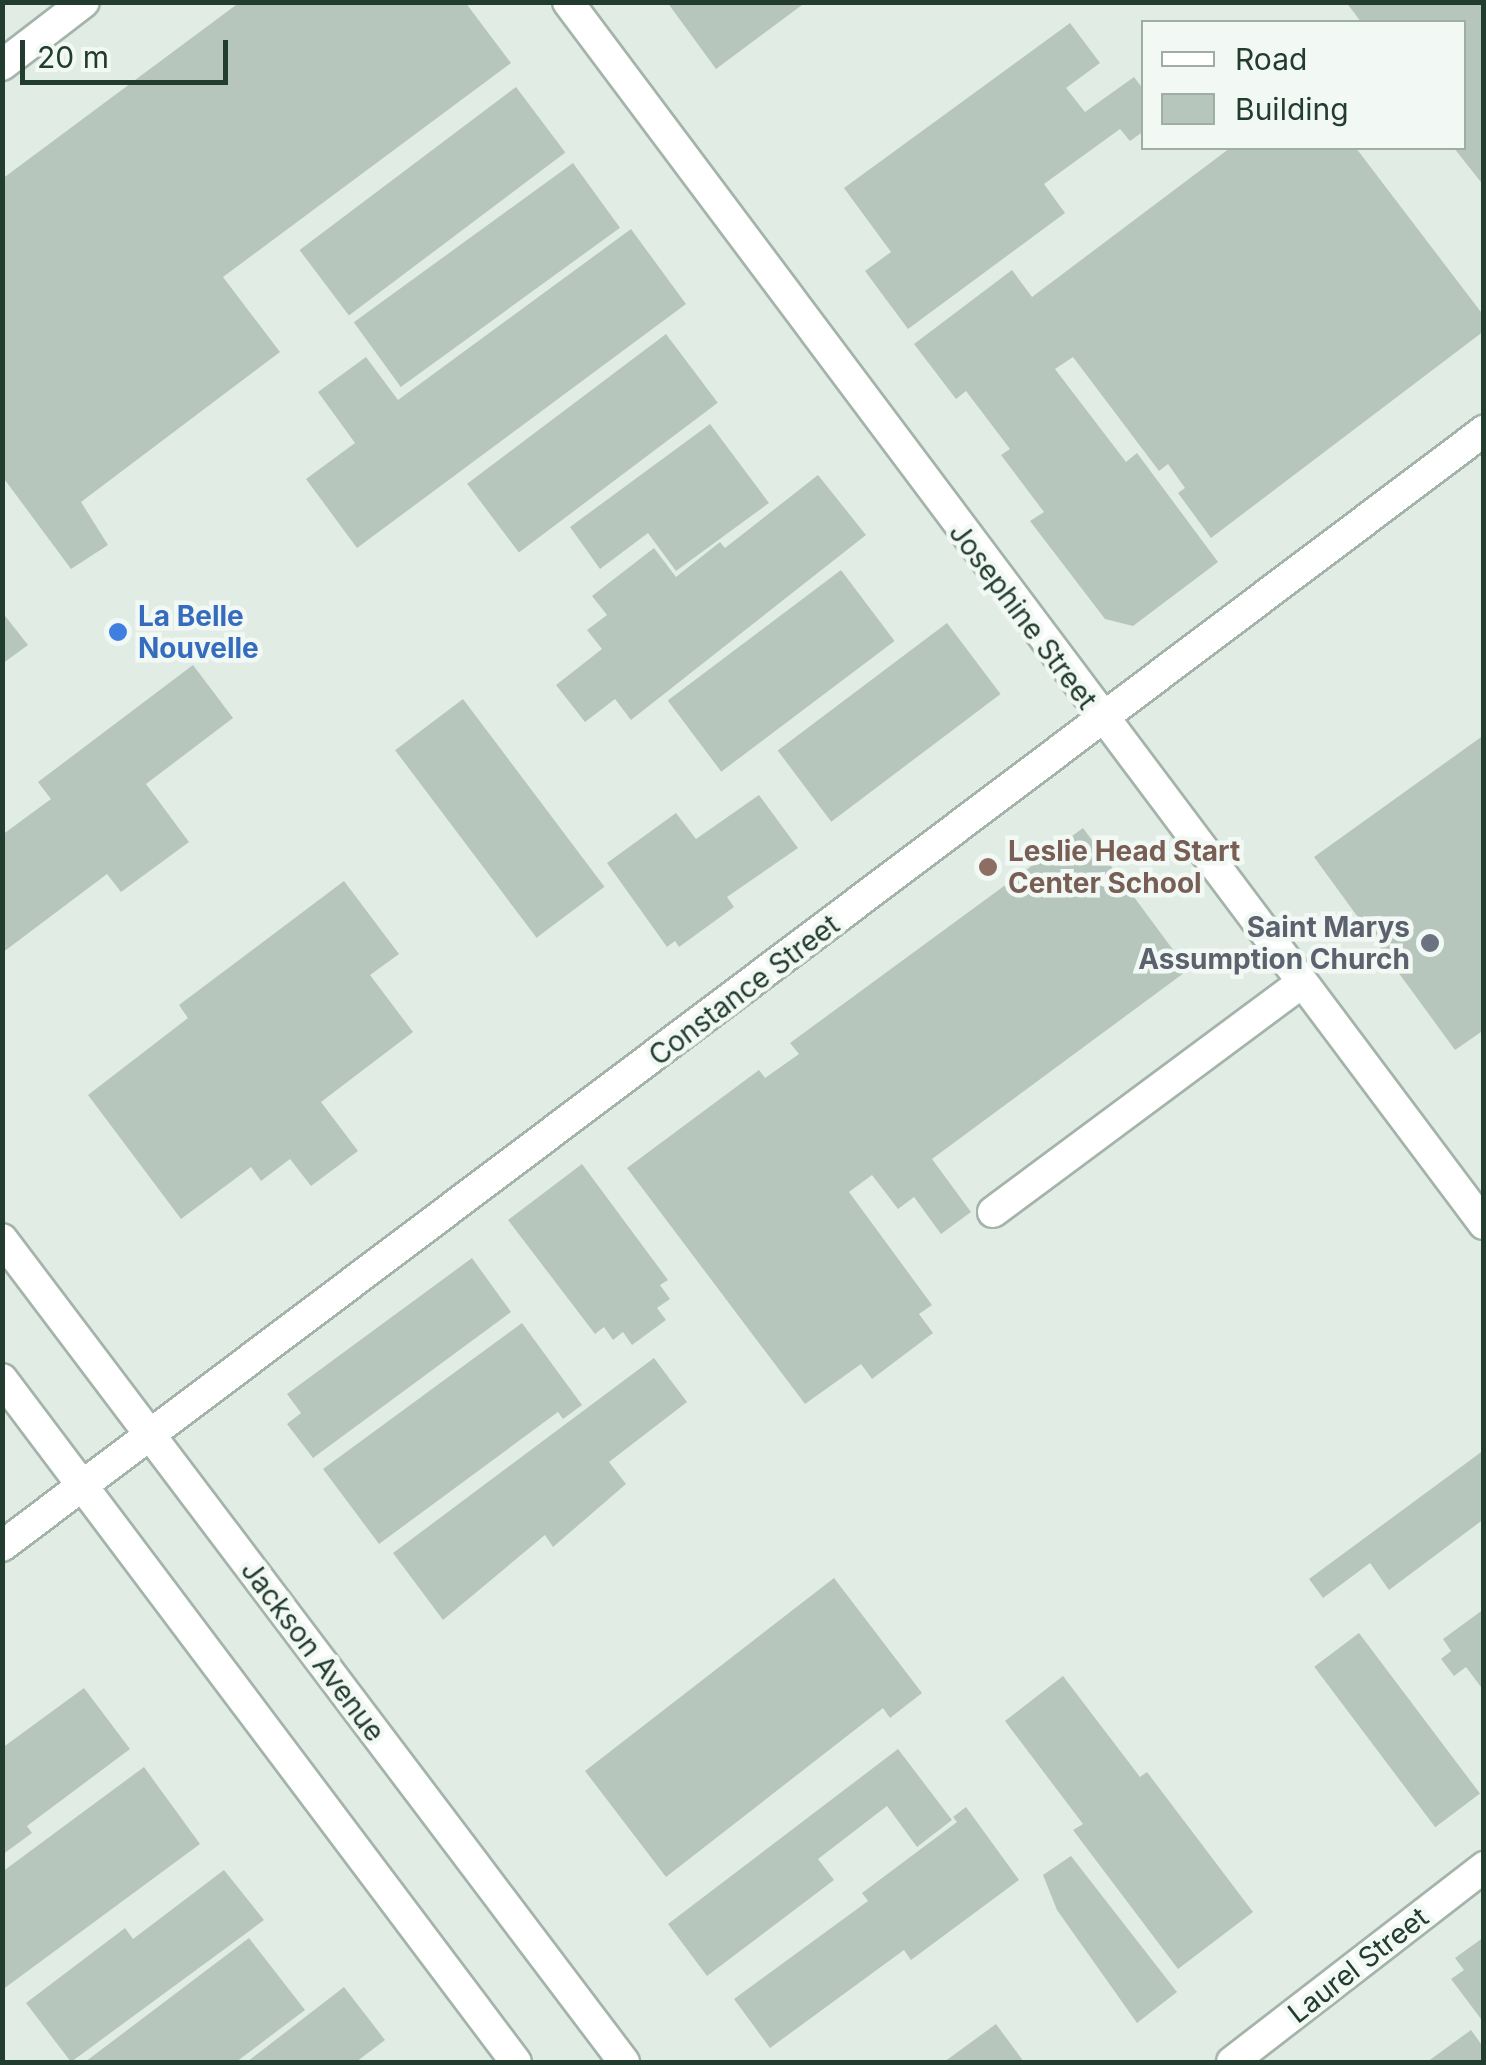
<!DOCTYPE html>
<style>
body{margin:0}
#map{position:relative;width:1486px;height:2065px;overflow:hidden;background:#e1ece5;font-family:Inter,sans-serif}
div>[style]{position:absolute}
.building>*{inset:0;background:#b7c6bd;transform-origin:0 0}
.roads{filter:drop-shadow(2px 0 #a4b4ab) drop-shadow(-2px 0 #a4b4ab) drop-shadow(0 2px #a4b4ab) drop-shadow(0 -2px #a4b4ab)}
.minor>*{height:30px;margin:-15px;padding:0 15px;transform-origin:15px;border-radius:15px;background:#fff}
.dots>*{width:28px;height:28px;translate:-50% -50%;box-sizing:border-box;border:5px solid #f2f8f4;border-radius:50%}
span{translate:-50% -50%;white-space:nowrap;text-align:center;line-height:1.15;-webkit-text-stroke:9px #f2f8f4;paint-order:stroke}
.shop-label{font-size:28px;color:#366cbe;font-weight:700}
.left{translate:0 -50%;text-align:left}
.street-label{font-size:28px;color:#223c2f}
.education-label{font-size:28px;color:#785e54;font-weight:700}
.worship-label{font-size:28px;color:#5b616d;font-weight:700}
.right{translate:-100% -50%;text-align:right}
.frame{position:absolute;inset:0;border:5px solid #223c2f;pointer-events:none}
.legend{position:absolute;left:1141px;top:20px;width:325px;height:130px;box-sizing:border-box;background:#f2f8f4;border:2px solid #9fada5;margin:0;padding:12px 18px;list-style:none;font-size:30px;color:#223c2f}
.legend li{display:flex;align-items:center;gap:20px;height:50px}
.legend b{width:50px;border:2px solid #9fada5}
.scale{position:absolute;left:20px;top:40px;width:208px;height:45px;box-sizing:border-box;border:5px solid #223c2f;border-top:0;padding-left:12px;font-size:30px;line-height:35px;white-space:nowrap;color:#223c2f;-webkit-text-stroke:8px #f2f8f4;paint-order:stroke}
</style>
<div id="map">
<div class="building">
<div style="clip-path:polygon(240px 2px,465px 2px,511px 63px,223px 277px,280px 352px,81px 502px,108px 545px,71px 569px,2px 476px,2px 179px)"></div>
<div style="clip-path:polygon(667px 2px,806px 2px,716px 69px)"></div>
<div style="clip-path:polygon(1346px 2px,1484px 2px,1484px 186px,1454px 148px,1464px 148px,1464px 22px,1361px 22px)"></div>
<div style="clip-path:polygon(1070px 23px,1100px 63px,1066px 88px,1085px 112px,1134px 77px,1144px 90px,1144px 131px,1130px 141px,1120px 129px,1044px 184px,1065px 213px,908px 329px,865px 271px,891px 252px,844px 188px)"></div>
<div style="left:516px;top:87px;width:82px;height:271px;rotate:53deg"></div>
<div style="clip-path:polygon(1230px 148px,1356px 148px,1484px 316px,1484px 331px,1211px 538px,1178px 493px,1185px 488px,1168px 464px,1159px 471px,1073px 357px,1055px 369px,1126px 462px,1137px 453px,1218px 562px,1133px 626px,1105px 619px,1030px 521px,1044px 512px,1001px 455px,1010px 449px,966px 391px,956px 399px,914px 344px,1012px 270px,1032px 297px)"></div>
<div style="left:573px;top:163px;width:80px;height:271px;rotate:54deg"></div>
<div style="clip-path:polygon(631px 229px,686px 304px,357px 548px,306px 479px,355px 443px,318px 392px,366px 357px,398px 400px)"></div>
<div style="left:666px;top:334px;width:86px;height:249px;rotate:53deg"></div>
<div style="clip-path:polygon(710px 424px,769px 503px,676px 571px,648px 533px,600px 569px,570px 527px)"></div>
<div style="clip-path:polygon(818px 475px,866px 535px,631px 720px,615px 699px,585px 722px,556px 685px,602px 649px,587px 630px,607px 615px,592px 596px,654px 548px,676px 577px,720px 542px,725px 548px)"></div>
<div style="left:841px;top:570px;width:89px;height:217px;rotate:53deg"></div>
<div style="clip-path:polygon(2px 612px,28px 645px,2px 664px)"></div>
<div style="left:947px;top:623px;width:89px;height:212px;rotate:53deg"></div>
<div style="clip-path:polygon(193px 665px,233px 718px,146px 784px,189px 842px,121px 892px,107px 874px,2px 953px,2px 835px,51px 799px,38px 782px)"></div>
<div style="left:463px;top:699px;width:235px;height:85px;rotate:53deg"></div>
<div style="clip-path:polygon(1484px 735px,1484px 1030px,1455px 1050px,1314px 857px)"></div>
<div style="clip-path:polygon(759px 795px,798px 848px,727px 897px,734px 907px,679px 947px,675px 941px,667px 947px,607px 863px,676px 813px,696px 839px)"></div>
<div style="clip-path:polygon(1083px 828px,1188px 970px,932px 1159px,971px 1212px,941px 1234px,914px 1197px,898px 1209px,872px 1175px,849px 1192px,932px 1305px,919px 1314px,933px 1333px,872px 1379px,861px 1364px,805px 1404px,627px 1168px,759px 1070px,765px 1078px,799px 1054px,790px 1043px)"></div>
<div style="clip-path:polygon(344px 881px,399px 954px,370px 975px,413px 1032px,321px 1102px,358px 1151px,311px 1186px,290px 1159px,261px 1181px,251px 1167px,181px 1219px,88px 1095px,188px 1018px,179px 1005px)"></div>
<div style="clip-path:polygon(582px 1164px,668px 1280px,660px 1285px,670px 1299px,657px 1308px,666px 1320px,632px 1345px,623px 1332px,613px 1340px,604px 1327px,595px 1334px,508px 1220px)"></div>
<div style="clip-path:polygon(472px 1258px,511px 1312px,313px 1458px,287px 1424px,301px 1413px,287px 1394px)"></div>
<div style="clip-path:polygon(522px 1323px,582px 1405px,563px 1419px,558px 1412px,379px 1544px,323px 1469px)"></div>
<div style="clip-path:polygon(654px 1358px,687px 1402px,609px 1462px,626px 1484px,553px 1547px,545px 1535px,443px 1620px,393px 1553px)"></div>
<div style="clip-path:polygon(1484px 1450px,1484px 1519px,1389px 1590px,1370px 1563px,1323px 1598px,1309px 1579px)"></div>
<div style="clip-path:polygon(834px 1578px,922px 1693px,890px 1718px,883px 1708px,666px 1877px,585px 1771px)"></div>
<div style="clip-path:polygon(1484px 1609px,1484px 1691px,1466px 1667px,1454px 1676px,1441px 1659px,1451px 1651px,1443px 1639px)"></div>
<div style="left:1359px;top:1633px;width:201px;height:56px;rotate:53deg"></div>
<div style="clip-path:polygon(1063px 1676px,1140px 1777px,1147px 1772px,1253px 1912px,1178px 1969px,1073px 1830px,1083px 1824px,1005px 1721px)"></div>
<div style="clip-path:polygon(84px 1688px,130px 1749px,27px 1826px,32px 1833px,2px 1855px,2px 1748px)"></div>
<div style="clip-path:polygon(898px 1749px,952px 1820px,917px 1847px,887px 1806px,818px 1859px,834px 1880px,707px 1976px,668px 1924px)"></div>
<div style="clip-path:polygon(144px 1767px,200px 1844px,2px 1990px,2px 1872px)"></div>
<div style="clip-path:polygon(966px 1807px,1019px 1880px,911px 1960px,904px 1950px,770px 2048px,734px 1999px,868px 1901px,862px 1893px,957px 1822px,953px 1817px)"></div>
<div style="clip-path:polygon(1071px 1856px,1177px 1992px,1137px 2023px,1057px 1910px,1043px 1875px)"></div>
<div style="clip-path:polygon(224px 1870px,264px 1920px,71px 2062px,26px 2003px,125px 1928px,133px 1939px)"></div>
<div style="clip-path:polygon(1484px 1937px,1484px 2023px,1451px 1979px,1464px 1970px,1455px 1958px)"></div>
<div style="clip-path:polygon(249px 1938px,305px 2010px,236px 2062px,85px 2062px)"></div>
<div style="clip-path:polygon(344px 1987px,385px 2040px,356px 2062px,247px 2062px)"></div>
<div style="clip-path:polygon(996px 2024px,1024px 2062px,944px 2062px)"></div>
<div style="clip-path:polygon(1471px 2030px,1484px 2048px,1484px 2062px,1427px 2062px)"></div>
</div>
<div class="roads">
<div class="minor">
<div style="left:568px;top:2px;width:1527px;rotate:53.15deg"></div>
<div style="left:2px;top:65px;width:103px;rotate:-37.5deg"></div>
<div style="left:993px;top:1212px;width:382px;rotate:-36.6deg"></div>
<div style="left:2px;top:1239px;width:1032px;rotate:52.92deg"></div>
<div style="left:2px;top:1379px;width:855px;rotate:53.04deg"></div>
<div style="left:2px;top:1546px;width:1855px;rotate:-36.96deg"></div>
<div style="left:1232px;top:2062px;width:319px;rotate:-37.7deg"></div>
</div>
</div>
<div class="dots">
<div style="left:118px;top:632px;background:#3f7fe0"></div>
<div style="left:988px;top:867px;background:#8d6e63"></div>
<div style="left:1430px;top:943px;background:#6b7280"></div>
</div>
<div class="shop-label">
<span class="left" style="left:138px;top:632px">La Belle<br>Nouvelle</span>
</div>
<div class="street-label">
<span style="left:1023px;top:616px;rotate:53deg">Josephine Street</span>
<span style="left:744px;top:990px;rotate:-37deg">Constance Street</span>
<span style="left:313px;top:1651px;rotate:53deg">Jackson Avenue</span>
<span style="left:1358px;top:1965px;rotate:-38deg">Laurel Street</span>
</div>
<div class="education-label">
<span class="left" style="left:1008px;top:867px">Leslie Head Start<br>Center School</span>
</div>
<div class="worship-label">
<span class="right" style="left:1410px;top:943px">Saint Marys<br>Assumption Church</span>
</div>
<div class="frame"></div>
<ul class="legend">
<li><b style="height:12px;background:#fff"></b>Road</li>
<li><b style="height:28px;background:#b7c6bd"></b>Building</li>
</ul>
<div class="scale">20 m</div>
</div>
